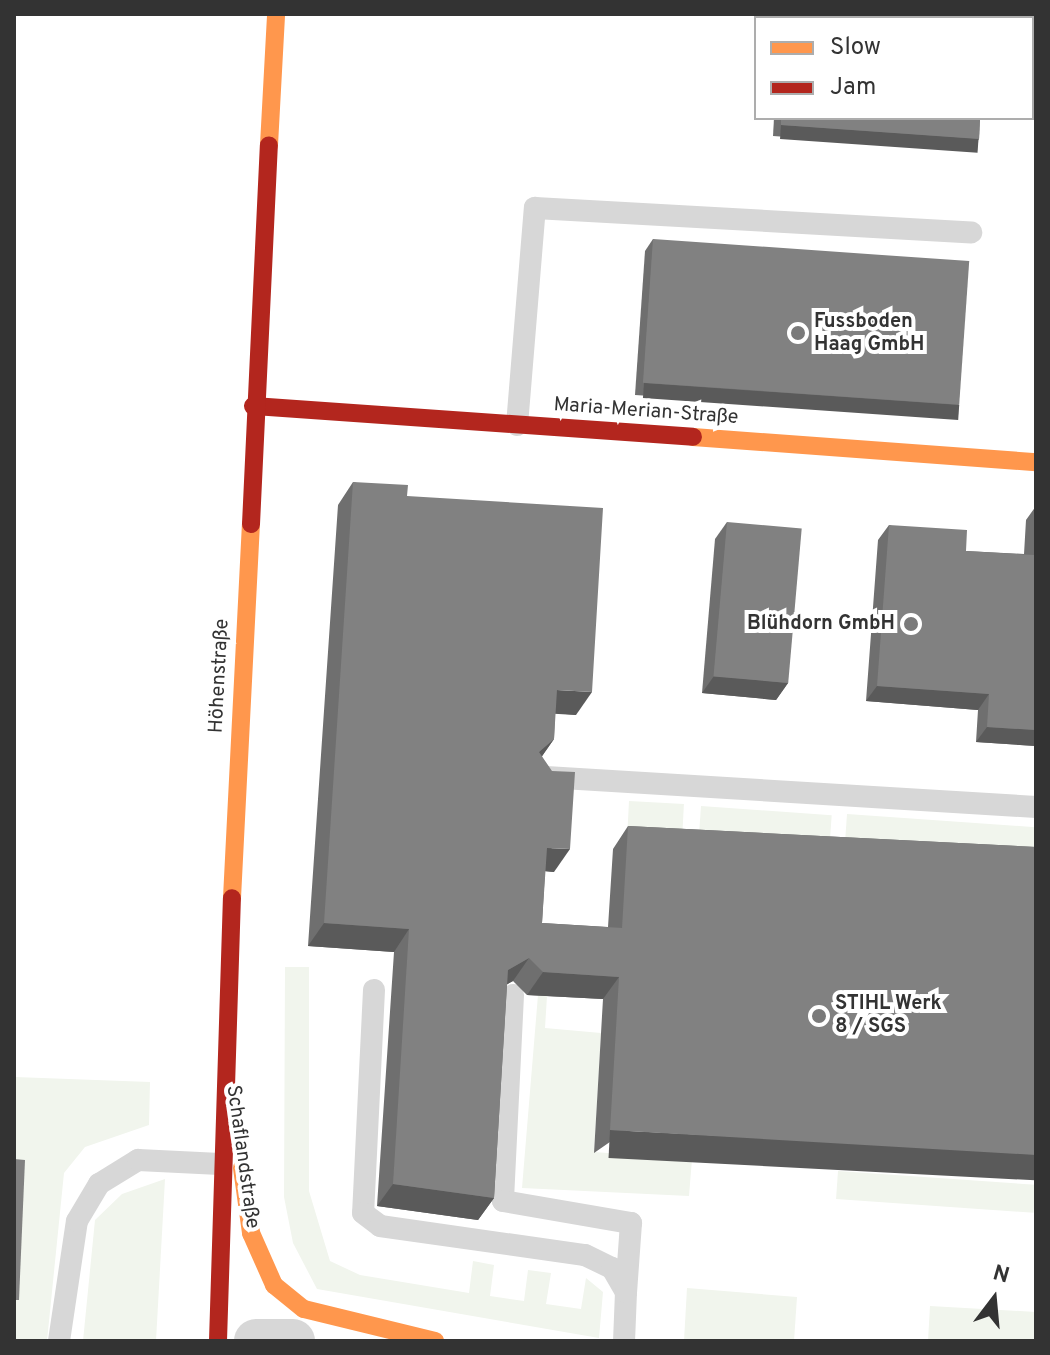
<!DOCTYPE html>
<meta charset="utf-8">
<style>
body{margin:0}
#map{position:relative;width:1050px;height:1355px;overflow:hidden;background:#fff;font-family:Overpass,sans-serif}
div>[style]{position:absolute}
.green>*{inset:0;background:#f1f5ed;transform-origin:0 0}
.lane>*{height:22px;margin:-11px;padding:0 11px;transform-origin:11px;border-radius:11px;background:#d7d7d7}
.street>*{height:44px;margin:-22px;padding:0 22px;transform-origin:22px;border-radius:22px;background:#d7d7d7}
.slow>*{height:18px;margin:-9px;padding:0 9px;transform-origin:9px;border-radius:9px;background:#ff974d}
.jam>*{height:18px;margin:-9px;padding:0 9px;transform-origin:9px;border-radius:9px;background:#b3261e}
.wall>*{inset:0;background:#6f6f6f}
.shaded-wall>*{inset:0;background:#5a5a5a;transform-origin:0 0}
.building>*{inset:0;background:#818181;transform-origin:0 0}
.dots>*{width:22px;height:22px;translate:-50% -50%;box-sizing:border-box;border:4px solid #fff;border-radius:50%}
span{translate:-50% -50%;white-space:nowrap;text-align:center;line-height:1.15;-webkit-text-stroke:8px #fff;paint-order:stroke}
.poi-label{font-size:20px;color:#333;font-weight:700}
.left{translate:0 -50%;text-align:left}
.right{translate:-100% -50%;text-align:right}
.street-label{font-size:20px;color:#333}
.frame{position:absolute;inset:0;border:16px solid #333;pointer-events:none}
.legend{position:absolute;left:754px;top:16px;width:280px;height:104px;box-sizing:border-box;background:#fff;border:2px solid #adadad;margin:0;padding:10px 14px;list-style:none;font-size:24px;color:#333}
.legend li{display:flex;align-items:center;gap:16px;height:40px}
.legend b{width:40px;border:2px solid #adadad}
.north{position:absolute;left:954px;top:1259px;width:80px;height:80px;-webkit-text-stroke:6px #fff;paint-order:stroke;rotate:16deg;font-size:22px;font-weight:700;line-height:32px;text-align:center;color:#333}
.north::after{content:'';display:block;margin:auto;width:28px;height:36px;background:#333;clip-path:polygon(50% 0,100% 100%,50% 72%,0 100%)}
</style>
<div id="map">
<div class="green">
<div style="left:629px;top:801px;width:55px;height:45px;rotate:3deg"></div>
<div style="left:701px;top:806px;width:131px;height:43px;rotate:4deg"></div>
<div style="left:847px;top:814px;width:189px;height:44px;rotate:4deg"></div>
<div style="clip-path:polygon(285px 967px,309px 967px,309px 1191px,330px 1261px,360px 1275px,469px 1293px,473px 1261px,494px 1265px,490px 1296px,524px 1301px,528px 1270px,551px 1273px,546px 1304px,581px 1309px,586px 1278px,603px 1292px,599px 1338px,317px 1289px,293px 1243px,284px 1197px)"></div>
<div style="clip-path:polygon(538px 995px,547px 996px,545px 1028px,601px 1033px,594px 1152px,692px 1159px,689px 1196px,522px 1188px)"></div>
<div style="clip-path:polygon(15px 1077px,150px 1082px,149px 1125px,85px 1147px,64px 1173px,47px 1341px,14px 1341px,21px 1166px,14px 1165px)"></div>
<div style="left:838px;top:1171px;width:198px;height:28px;rotate:4deg"></div>
<div style="clip-path:polygon(165px 1179px,156px 1341px,83px 1341px,95px 1220px,122px 1194px)"></div>
<div style="clip-path:polygon(687px 1288px,797px 1297px,794px 1341px,684px 1341px)"></div>
<div style="clip-path:polygon(930px 1306px,1036px 1312px,1036px 1341px,928px 1341px)"></div>
</div>
<div class="lane">
<div style="left:1032px;top:61px;width:4px"></div>
<div style="left:517px;top:425px;width:218px;rotate:-85.3deg"></div>
<div style="left:535px;top:208px;width:437px;rotate:3.2deg"></div>
<div style="left:546px;top:777px;width:491px;rotate:3.5deg"></div>
<div style="left:374px;top:990px;width:223px;rotate:92.8deg"></div>
<div style="left:363px;top:1213px;width:21px;rotate:37deg"></div>
<div style="left:380px;top:1226px;width:207px;rotate:8.1deg"></div>
<div style="left:585px;top:1255px;width:30px;rotate:26deg"></div>
<div style="left:612px;top:1268px;width:28px;rotate:60deg"></div>
<div style="left:626px;top:1292px;width:49px;rotate:92.3deg"></div>
<div style="left:513px;top:995px;width:206px;rotate:92.8deg"></div>
<div style="left:503px;top:1201px;width:130px;rotate:9.8deg"></div>
<div style="left:631px;top:1223px;width:69px;rotate:94.1deg"></div>
<div style="left:59px;top:1341px;width:121px;rotate:-81.5deg"></div>
<div style="left:77px;top:1221px;width:43px;rotate:-59.3deg"></div>
<div style="left:99px;top:1184px;width:46px;rotate:-31.6deg"></div>
<div style="left:138px;top:1160px;width:82px;rotate:2.8deg"></div>
</div>
<div class="street">
<div style="left:256px;top:1341px;width:37px"></div>
</div>
<div class="slow">
<div style="left:269px;top:145px;width:131px;rotate:-86.9deg"></div>
<div style="left:693px;top:437px;width:344px;rotate:4.2deg"></div>
<div style="left:232px;top:898px;width:374px;rotate:-87.1deg"></div>
<div style="left:242px;top:1168px;width:66px;rotate:82.1deg"></div>
<div style="left:251px;top:1233px;width:57px;rotate:66.1deg"></div>
<div style="left:274px;top:1285px;width:38px;rotate:39deg"></div>
<div style="left:304px;top:1309px;width:135px;rotate:13.7deg"></div>
</div>
<div class="jam">
<div style="left:253px;top:406px;width:441px;rotate:4deg"></div>
<div style="left:251px;top:524px;width:379px;rotate:-87.3deg"></div>
<div style="left:218px;top:1341px;width:443px;rotate:-88.2deg"></div>
</div>
<div class="wall">
<div style="clip-path:polygon(931px 14px,1036px 14px,986px 17px,986px 18px,931px 18px)"></div>
<div style="clip-path:polygon(774px 118px,980px 118px,979px 139px,971px 150px,773px 136px)"></div>
<div style="clip-path:polygon(653px 239px,959px 404px,951px 416px,635px 395px,645px 251px)"></div>
<div style="clip-path:polygon(353px 482px,407px 496px,576px 715px,555px 713px,554px 739px,542px 756px,554px 872px,545px 871px,542px 923px,608px 927px,613px 849px,628px 826px,1036px 847px,594px 1153px,603px 999px,527px 995px,513px 981px,507px 984px,494px 1198px,478px 1220px,377px 1206px,394px 952px,308px 946px,338px 505px)"></div>
<div style="clip-path:polygon(1036px 506px,1036px 746px,976px 742px,978px 710px,866px 701px,878px 540px,889px 525px,966px 551px,1024px 554px,1026px 520px)"></div>
<div style="clip-path:polygon(727px 522px,788px 683px,776px 700px,702px 693px,715px 539px)"></div>
</div>
<div class="shaded-wall">
<div style="clip-path:polygon(980px 14px,1036px 14px,1036px 20px,1032px 19px,1032px 18px,979px 16px)"></div>
<div style="left:781px;top:125px;width:198px;height:14px;rotate:4deg"></div>
<div style="left:644px;top:383px;width:316px;height:15px;rotate:4deg"></div>
<div style="clip-path:polygon(714px 676px,788px 683px,776px 700px,702px 693px)"></div>
<div style="clip-path:polygon(877px 686px,989px 694px,978px 710px,866px 701px)"></div>
<div style="clip-path:polygon(557px 690px,592px 692px,576px 715px,541px 713px)"></div>
<div style="clip-path:polygon(987px 727px,1036px 730px,1036px 746px,976px 742px)"></div>
<div style="clip-path:polygon(554px 739px,538px 762px,539px 752px)"></div>
<div style="clip-path:polygon(547px 848px,570px 849px,554px 872px,531px 870px)"></div>
<div style="clip-path:polygon(324px 923px,409px 929px,394px 952px,308px 946px)"></div>
<div style="clip-path:polygon(529px 958px,513px 981px,492px 993px,508px 970px)"></div>
<div style="clip-path:polygon(543px 972px,619px 977px,603px 999px,527px 995px)"></div>
<div style="left:610px;top:1130px;width:427px;height:28px;rotate:3deg"></div>
<div style="clip-path:polygon(393px 1184px,494px 1198px,478px 1220px,377px 1206px)"></div>
</div>
<div class="building">
<div style="left:938px;top:14px;width:48px;height:4px"></div>
<div style="clip-path:polygon(781px 118px,980px 118px,979px 139px,781px 125px)"></div>
<div style="left:653px;top:239px;width:317px;height:144px;rotate:4deg"></div>
<div style="clip-path:polygon(353px 482px,408px 485px,407px 496px,603px 508px,592px 692px,557px 690px,554px 739px,539px 752px,552px 771px,575px 772px,570px 849px,547px 848px,542px 923px,622px 928px,628px 826px,1036px 847px,1036px 1155px,610px 1130px,619px 977px,543px 972px,529px 958px,508px 970px,494px 1198px,393px 1184px,409px 929px,324px 923px)"></div>
<div style="left:727px;top:522px;width:75px;height:155px;rotate:5deg"></div>
<div style="clip-path:polygon(1036px 523px,1036px 730px,987px 727px,989px 694px,877px 686px,889px 525px,967px 530px,966px 551px,1034px 555px)"></div>
<div style="clip-path:polygon(14px 1159px,25px 1160px,19px 1300px,14px 1300px)"></div>
</div>
<div class="dots">
<div style="left:798px;top:333px;background:#7a7a7a"></div>
<div style="left:911px;top:624px;background:#7a7a7a"></div>
<div style="left:819px;top:1016px;background:#7a7a7a"></div>
</div>
<div class="poi-label">
<span class="left" style="left:814px;top:334px">Fussboden<br>Haag GmbH</span>
<span class="right" style="left:895px;top:624px">Blühdorn GmbH</span>
<span class="left" style="left:835px;top:1016px">STIHL Werk<br>8 / SGS</span>
</div>
<div class="street-label">
<span style="left:646px;top:412px;rotate:4deg">Maria-Merian-Straße</span>
<span style="left:220px;top:676px;rotate:-87deg">Höhenstraße</span>
<span style="left:242px;top:1157px;rotate:82deg">Schaflandstraße</span>
</div>
<div class="frame"></div>
<ul class="legend">
<li><b style="height:10px;background:#ff974d"></b>Slow</li>
<li><b style="height:10px;background:#b3261e"></b>Jam</li>
</ul>
<div class="north">N</div>
</div>
